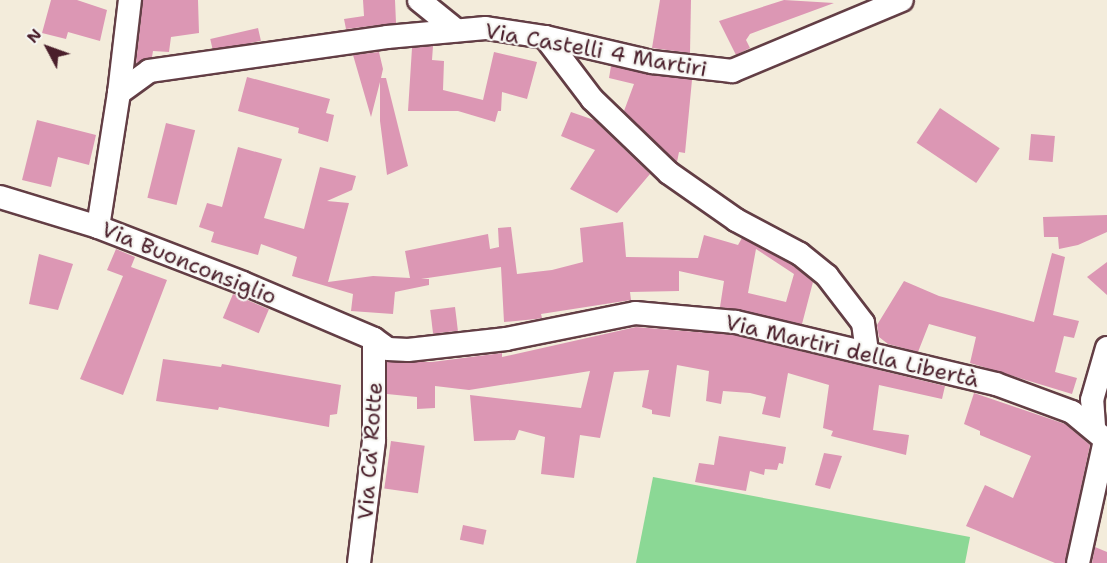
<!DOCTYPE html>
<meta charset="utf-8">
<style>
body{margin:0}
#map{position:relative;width:1107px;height:563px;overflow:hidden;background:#f3ecdb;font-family:"Shantell Sans",sans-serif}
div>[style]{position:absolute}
.green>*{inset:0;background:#8bd895}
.building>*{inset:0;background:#dc97b4;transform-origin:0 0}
.roads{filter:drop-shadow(2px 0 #633e45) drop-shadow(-2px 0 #633e45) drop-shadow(0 2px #633e45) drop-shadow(0 -2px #633e45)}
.street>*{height:22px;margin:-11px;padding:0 11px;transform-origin:11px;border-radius:11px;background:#fff}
span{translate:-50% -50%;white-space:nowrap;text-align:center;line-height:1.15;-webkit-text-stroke:4.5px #f6f6f2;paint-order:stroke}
.street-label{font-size:22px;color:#4a1f2b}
.north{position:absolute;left:18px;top:18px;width:60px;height:60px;-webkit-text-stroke:4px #f6f6f2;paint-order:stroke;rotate:311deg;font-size:16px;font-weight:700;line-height:24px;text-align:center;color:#4a1f2b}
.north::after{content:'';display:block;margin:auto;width:21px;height:27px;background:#4a1f2b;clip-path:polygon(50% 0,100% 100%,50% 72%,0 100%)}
</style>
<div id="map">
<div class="green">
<div style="clip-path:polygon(653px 477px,970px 537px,965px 563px,636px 563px)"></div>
</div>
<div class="building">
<div style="clip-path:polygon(51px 0,77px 0,107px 10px,100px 41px,68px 32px,66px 39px,42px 33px)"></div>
<div style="clip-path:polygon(143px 0,198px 0,199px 33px,171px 37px,169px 52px,153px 51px,152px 57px,136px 63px)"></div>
<div style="clip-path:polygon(363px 0,395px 0,396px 23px,346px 29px,344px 19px,364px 16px)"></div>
<div style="clip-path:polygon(660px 0,691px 0,690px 53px,652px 48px)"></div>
<div style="clip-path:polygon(784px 0,834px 3px,750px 34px,746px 40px,750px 48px,736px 55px,719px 21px)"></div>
<div style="left:258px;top:28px;width:13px;height:49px;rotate:77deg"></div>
<div style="clip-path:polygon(433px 46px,432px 60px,444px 61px,443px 90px,483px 100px,494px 52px,537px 62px,527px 99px,502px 92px,501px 111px,498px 111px,495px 122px,458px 111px,408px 111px,412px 48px)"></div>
<div style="clip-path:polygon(379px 52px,383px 69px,381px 78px,386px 78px,408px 166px,387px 175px,380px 121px,380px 82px,371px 117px,353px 55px)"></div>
<div style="clip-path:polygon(611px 66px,692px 80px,685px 153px,679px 152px,677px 162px,624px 111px,634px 84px,609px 78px)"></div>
<div style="clip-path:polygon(247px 77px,330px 99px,326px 113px,334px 115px,328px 142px,298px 133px,299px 128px,238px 111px)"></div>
<div style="left:940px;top:108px;width:72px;height:42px;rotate:34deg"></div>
<div style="clip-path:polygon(571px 112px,594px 120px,650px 174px,617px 213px,570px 189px,595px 150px,561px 136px)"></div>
<div style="clip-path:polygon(37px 120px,96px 135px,89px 165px,58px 157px,51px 187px,22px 180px)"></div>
<div style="left:166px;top:123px;width:30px;height:77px;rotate:14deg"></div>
<div style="left:1031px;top:134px;width:24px;height:26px;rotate:5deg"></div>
<div style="clip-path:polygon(evenodd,238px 147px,282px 159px,264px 218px,304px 229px,320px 167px,356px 176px,352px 190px,327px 201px,349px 203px,328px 282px,373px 276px,410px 278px,405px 251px,488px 234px,490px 249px,499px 247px,498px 228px,511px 227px,517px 274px,552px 270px,583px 262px,580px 228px,623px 222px,626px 257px,698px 258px,704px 235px,738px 245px,742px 238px,792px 265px,813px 282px,802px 324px,720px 307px,724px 281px,679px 271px,679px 291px,630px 292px,631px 300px,541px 314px,542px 318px,536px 319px,504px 322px,501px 267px,421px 279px,429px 279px,429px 285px,395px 292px,393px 314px,351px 311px,353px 294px,292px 276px,297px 257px,261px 244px,258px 255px,211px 242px,214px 232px,199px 227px,207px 203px,222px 207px,238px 147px,756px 249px,794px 274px,786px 302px,748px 293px,756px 249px)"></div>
<div style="clip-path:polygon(1107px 215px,1107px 232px,1078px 245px,1059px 249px,1058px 237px,1044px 237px,1043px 217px)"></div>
<div style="clip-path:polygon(116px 249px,135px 257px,131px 267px,167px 280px,123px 395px,80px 379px,123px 276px,107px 270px)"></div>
<div style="clip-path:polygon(1052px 253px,1065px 257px,1053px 315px,1079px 321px,1074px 338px,1064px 336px,1055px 372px,1077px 378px,1072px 394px,970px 363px,976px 337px,929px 324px,918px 352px,888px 344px,879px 337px,877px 325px,904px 281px,939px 296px,1034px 322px)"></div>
<div style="clip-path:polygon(39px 254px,73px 264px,58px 310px,29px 304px)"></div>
<div style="clip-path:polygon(1107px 262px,1107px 295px,1087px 277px)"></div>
<div style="left:233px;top:294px;width:39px;height:26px;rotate:23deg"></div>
<div style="left:455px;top:307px;width:24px;height:25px;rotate:83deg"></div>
<div style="clip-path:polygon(636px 327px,734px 335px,945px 386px,942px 399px,879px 385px,873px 430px,909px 435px,906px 455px,831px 436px,833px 431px,823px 428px,829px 385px,788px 373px,780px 418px,762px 414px,766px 397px,750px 393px,723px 391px,721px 404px,706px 401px,709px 371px,677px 365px,670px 417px,652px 414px,652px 410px,642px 407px,649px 370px,614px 372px,600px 438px,580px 435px,574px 478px,541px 474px,545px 437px,519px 430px,515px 440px,474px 441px,470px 395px,581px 408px,590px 371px,469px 390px,435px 386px,435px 408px,417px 409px,417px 397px,387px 394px,387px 362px,432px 362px,502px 353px,502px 357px)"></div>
<div style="clip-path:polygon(163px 359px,221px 367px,222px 364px,341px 385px,337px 414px,330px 415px,329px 427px,219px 407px,218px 410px,156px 401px)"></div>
<div style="clip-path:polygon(974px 393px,1065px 424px,1090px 445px,1065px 563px,1055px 563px,966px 526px,985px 485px,1013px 498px,1031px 456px,980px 435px,980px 431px,964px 424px)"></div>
<div style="clip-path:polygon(719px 436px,786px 447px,783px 464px,779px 463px,777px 470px,765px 469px,764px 475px,750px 471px,746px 491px,695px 482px,699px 463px,714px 465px)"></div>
<div style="left:391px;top:441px;width:34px;height:48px;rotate:8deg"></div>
<div style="clip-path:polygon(824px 453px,842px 456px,830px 489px,815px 485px)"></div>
<div style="left:463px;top:525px;width:24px;height:15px;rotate:12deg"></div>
<div style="clip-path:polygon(1095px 547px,1107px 552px,1107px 563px,1092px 563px)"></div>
</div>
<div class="roads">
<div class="street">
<div style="left:419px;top:0;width:48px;rotate:39deg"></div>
<div style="left:545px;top:37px;width:78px;rotate:52.8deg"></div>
<div style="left:592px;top:99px;width:107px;rotate:43.9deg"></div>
<div style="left:669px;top:173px;width:82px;rotate:35deg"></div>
<div style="left:736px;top:220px;width:72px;rotate:28deg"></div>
<div style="left:800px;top:254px;width:35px;rotate:39deg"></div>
<div style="left:827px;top:276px;width:59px;rotate:52.5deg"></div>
<div style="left:863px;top:323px;width:28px;rotate:82deg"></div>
<div style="left:119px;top:93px;width:94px;rotate:-83.3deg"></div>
<div style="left:0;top:197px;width:102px;rotate:17deg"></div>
<div style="left:98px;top:227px;width:155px;rotate:21.1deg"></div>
<div style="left:243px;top:283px;width:142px;rotate:23.1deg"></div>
<div style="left:374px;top:339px;width:17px;rotate:36deg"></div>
<div style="left:388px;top:349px;width:20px;rotate:3deg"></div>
<div style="left:408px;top:350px;width:99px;rotate:-6.4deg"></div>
<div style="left:506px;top:339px;width:132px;rotate:-11.4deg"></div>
<div style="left:635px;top:313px;width:101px;rotate:5.1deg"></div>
<div style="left:736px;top:322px;width:267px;rotate:13.4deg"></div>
<div style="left:996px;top:384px;width:81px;rotate:20.2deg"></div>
<div style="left:1072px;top:412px;width:45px;rotate:39.6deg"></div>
<div style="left:98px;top:227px;width:136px;rotate:-81.1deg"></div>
<div style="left:119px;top:93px;width:37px;rotate:-36deg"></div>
<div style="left:149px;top:71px;width:240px;rotate:-8.1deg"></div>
<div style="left:387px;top:37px;width:99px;rotate:-5.2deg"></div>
<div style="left:486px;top:28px;width:60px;rotate:8.7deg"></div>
<div style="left:545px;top:37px;width:110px;rotate:13.2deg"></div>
<div style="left:652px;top:62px;width:81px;rotate:6.4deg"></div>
<div style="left:732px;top:71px;width:184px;rotate:-22.7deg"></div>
<div style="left:1094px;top:426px;width:26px;rotate:-94deg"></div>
<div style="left:1092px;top:400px;width:54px;rotate:-73.9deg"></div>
<div style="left:359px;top:563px;width:124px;rotate:-83deg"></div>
<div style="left:374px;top:440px;width:101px;rotate:-90deg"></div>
<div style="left:1078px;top:563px;width:126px;rotate:-77.6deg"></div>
</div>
</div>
<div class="street-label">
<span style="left:596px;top:50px;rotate:10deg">Via Castelli 4 Martiri</span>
<span style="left:189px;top:263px;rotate:22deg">Via Buonconsiglio</span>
<span style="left:852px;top:351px;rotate:13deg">Via Martiri della Libertà</span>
<span style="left:370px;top:451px;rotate:-86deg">Via Ca' Rotte</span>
</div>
<div class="north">N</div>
</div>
